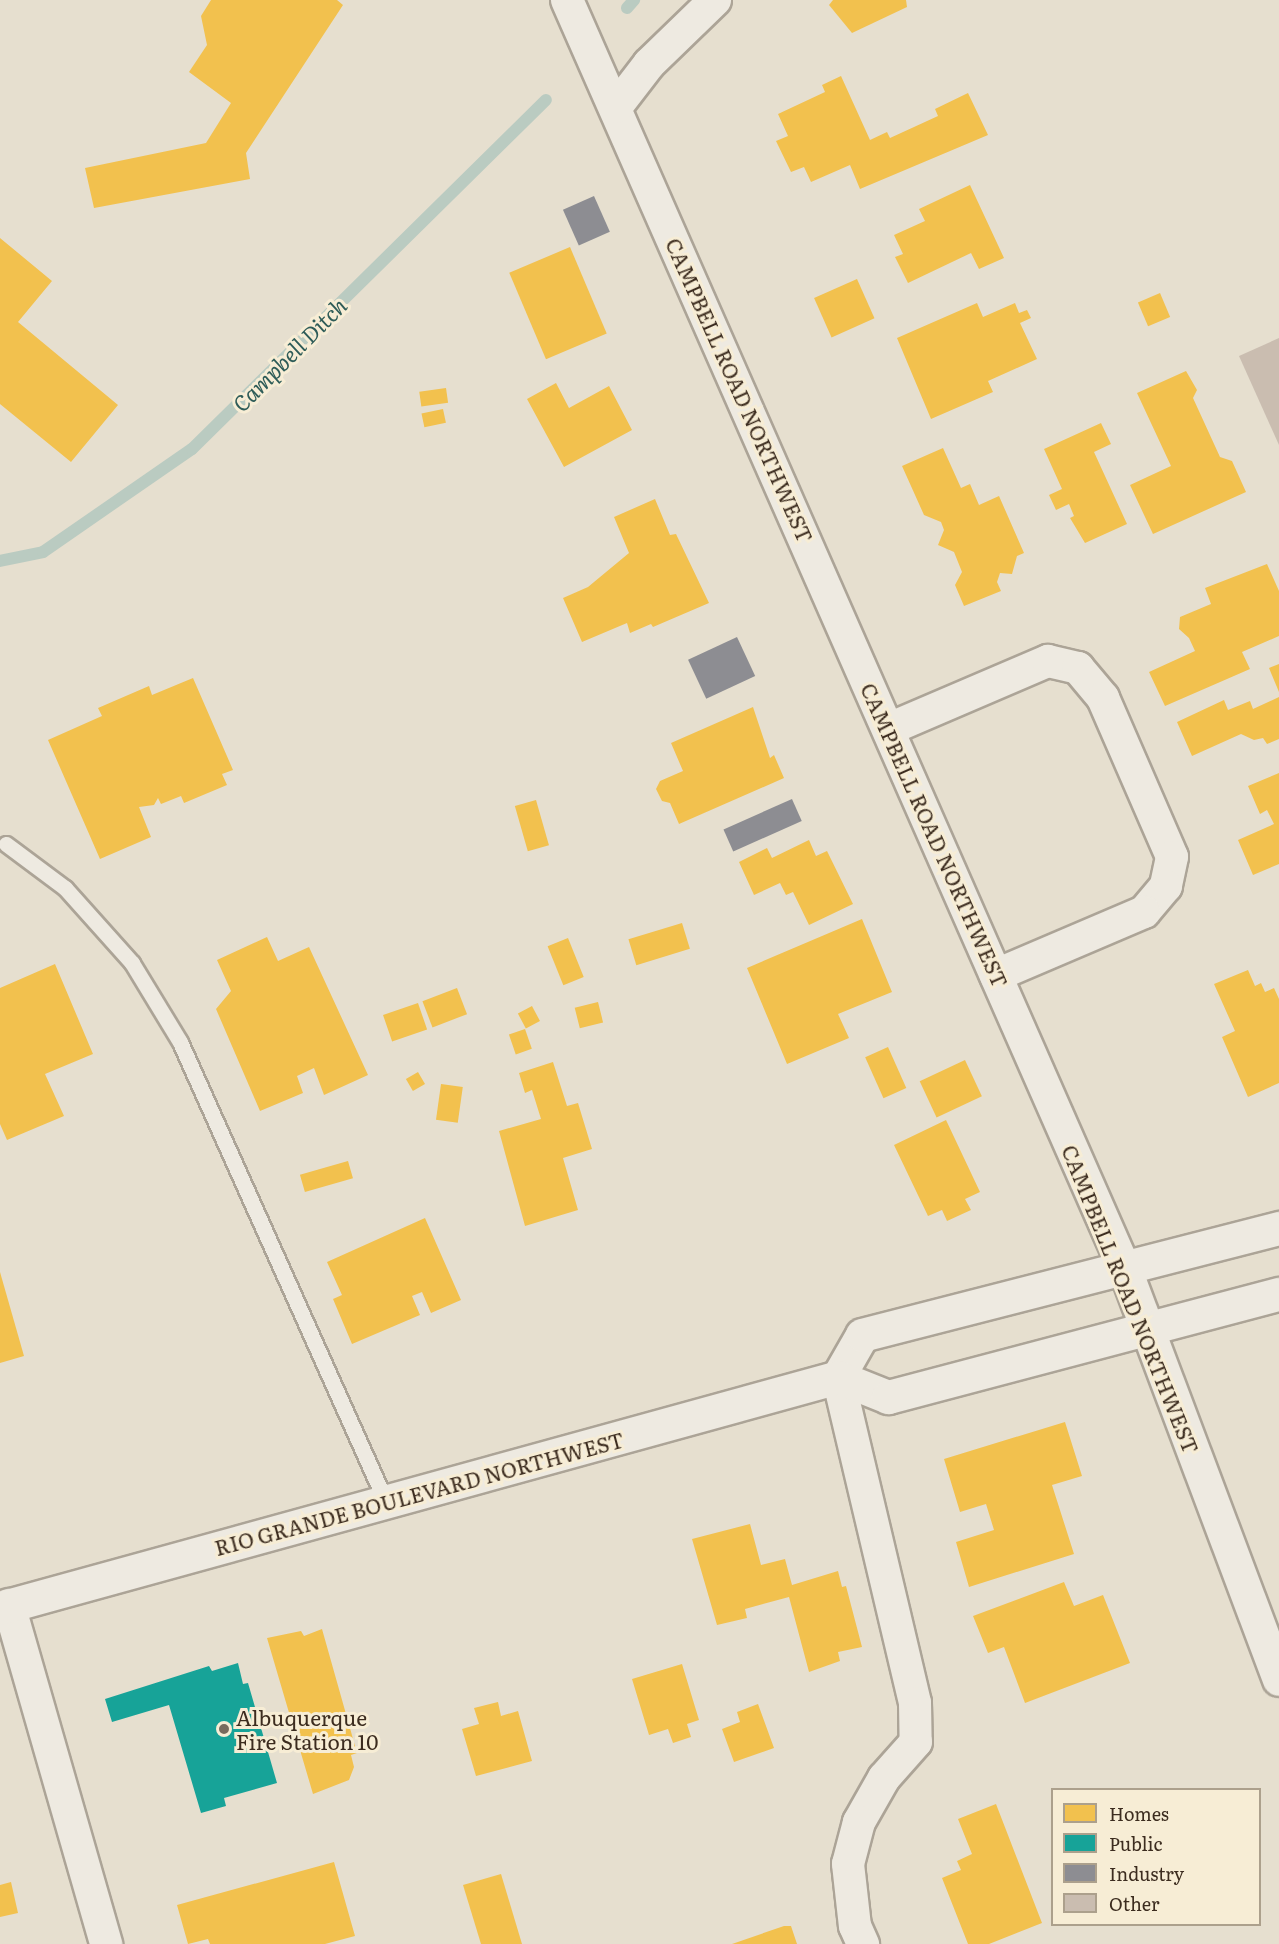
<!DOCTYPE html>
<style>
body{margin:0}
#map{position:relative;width:1279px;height:1944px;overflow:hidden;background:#e6dfcf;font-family:Literata,serif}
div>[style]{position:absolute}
.homes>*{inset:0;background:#f2c14e;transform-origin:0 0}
.public>*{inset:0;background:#17a398}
.industry>*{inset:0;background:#8d8d92;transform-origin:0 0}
.stream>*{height:12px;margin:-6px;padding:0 6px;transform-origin:6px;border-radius:6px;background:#bacbc1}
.building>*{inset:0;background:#cabdb0}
.roads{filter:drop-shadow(2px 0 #aca497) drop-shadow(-2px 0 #aca497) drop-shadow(0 2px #aca497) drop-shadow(0 -2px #aca497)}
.service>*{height:15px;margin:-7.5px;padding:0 7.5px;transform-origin:7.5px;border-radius:7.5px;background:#eeeae1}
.minor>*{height:32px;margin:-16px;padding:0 16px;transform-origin:16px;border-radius:16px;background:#eeeae1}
.tertiary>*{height:33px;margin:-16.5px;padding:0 16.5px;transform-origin:16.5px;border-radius:16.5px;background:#eeeae1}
.secondary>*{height:33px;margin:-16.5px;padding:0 16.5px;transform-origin:16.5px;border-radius:16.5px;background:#eeeae1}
.dots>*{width:16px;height:16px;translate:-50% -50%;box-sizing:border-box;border:3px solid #f7edd5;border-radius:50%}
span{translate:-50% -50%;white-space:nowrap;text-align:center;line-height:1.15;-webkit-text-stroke:6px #f7edd5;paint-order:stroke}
.street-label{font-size:21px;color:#3c2c1f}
.poi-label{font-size:21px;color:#3c2c1f}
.left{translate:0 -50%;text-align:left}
.water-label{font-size:22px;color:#2e5c58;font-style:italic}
.legend{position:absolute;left:1051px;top:1788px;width:210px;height:138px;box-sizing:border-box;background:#f7edd5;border:2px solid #aca08c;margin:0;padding:8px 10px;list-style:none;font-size:18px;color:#3c2c1f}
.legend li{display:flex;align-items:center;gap:12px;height:30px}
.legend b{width:30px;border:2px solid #aca08c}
</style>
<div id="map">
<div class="homes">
<div style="clip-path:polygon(211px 0,337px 0,343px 5px,246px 153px,250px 179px,94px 208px,85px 168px,206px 143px,231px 103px,189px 72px,207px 45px,201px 16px)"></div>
<div style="clip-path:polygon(833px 0,906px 0,907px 7px,852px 33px,829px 5px)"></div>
<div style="clip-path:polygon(841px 76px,870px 140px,887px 132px,890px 138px,938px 116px,935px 109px,968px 93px,988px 135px,860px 189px,850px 165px,811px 182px,804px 167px,791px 172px,776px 141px,788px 136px,778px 114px,825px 92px,822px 85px)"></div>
<div style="clip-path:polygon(970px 185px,1004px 258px,979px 269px,971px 253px,908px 283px,895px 257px,903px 254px,894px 235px,925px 221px,919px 209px)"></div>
<div style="clip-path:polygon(0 238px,52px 281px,18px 322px,118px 405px,71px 462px,0 404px)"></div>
<div style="left:570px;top:247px;width:94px;height:66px;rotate:67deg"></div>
<div style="left:857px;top:279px;width:43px;height:47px;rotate:66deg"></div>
<div style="left:1160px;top:293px;width:26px;height:24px;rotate:67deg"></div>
<div style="clip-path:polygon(977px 303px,983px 317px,1015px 303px,1019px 313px,1027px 310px,1031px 318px,1020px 323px,1037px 359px,988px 381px,993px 392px,931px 419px,897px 338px)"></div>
<div style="clip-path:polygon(1186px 371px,1197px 390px,1193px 398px,1220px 457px,1232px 461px,1246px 492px,1153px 534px,1130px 485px,1171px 466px,1137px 393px)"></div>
<div style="clip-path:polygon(556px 383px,569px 408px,609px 386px,632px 430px,564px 467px,527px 399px)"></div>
<div style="left:446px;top:388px;width:15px;height:27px;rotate:82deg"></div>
<div style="left:443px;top:409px;width:14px;height:22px;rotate:78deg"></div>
<div style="clip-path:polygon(1101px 423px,1111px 444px,1094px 452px,1127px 524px,1085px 543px,1070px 518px,1074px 516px,1069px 504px,1056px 510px,1049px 495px,1062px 489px,1044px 449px)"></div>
<div style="clip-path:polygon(943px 448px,961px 488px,970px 484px,979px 505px,999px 496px,1024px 553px,1017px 556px,1012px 574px,1000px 573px,997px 582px,1001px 591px,964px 606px,955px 585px,962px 572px,954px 552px,938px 545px,944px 530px,941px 522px,924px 515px,902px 466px)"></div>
<div style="clip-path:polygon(655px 499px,670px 535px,676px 534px,709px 603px,653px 627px,651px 624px,630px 633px,627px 623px,582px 642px,563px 598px,588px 587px,629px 553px,614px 517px)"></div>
<div style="clip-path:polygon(1267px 564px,1279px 591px,1279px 636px,1242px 652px,1250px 669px,1165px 706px,1149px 672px,1195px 651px,1189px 638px,1179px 629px,1180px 617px,1211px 604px,1205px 588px)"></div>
<div style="clip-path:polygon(1279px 664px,1279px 692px,1269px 668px)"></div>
<div style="clip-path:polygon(193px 678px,233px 770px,222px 774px,227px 785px,184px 803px,181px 796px,161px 804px,158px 798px,154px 805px,139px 807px,151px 837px,100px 859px,48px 740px,102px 716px,98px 708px,149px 686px,152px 695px)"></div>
<div style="clip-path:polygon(1279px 697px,1279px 739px,1267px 744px,1263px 738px,1254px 740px,1241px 734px,1192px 756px,1177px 722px,1224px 700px,1228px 710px,1250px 701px,1253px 709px)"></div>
<div style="clip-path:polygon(753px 707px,770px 758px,774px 755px,784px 778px,679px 824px,670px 803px,662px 801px,656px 789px,660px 781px,683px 771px,671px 743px)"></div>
<div style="clip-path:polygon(1279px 773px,1279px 864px,1253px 875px,1238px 840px,1274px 824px,1267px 810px,1260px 814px,1248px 786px)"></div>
<div style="left:536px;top:800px;width:47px;height:22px;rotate:74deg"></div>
<div style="clip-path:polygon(809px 840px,816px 856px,827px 851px,853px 904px,809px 925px,793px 892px,786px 895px,780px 883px,754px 895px,739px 862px,767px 848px,772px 858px)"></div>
<div style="clip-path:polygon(862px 919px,892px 992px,838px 1014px,849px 1038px,787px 1064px,747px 968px)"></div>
<div style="left:682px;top:923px;width:27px;height:56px;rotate:73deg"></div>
<div style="clip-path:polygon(267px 937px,278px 961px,309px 947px,368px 1075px,324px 1095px,314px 1068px,297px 1076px,303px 1093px,260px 1111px,216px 1009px,231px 991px,217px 960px)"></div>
<div style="left:568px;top:938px;width:42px;height:22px;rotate:68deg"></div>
<div style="clip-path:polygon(55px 964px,93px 1054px,45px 1074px,64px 1116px,7px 1140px,0 1124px,0 988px)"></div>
<div style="clip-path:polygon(1248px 970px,1255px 986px,1261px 983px,1265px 992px,1274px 988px,1279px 999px,1279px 1083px,1248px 1097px,1222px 1037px,1235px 1031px,1214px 984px)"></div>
<div style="left:457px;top:988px;width:28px;height:37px;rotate:69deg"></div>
<div style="left:598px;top:1002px;width:21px;height:24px;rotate:76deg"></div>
<div style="left:418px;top:1003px;width:28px;height:37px;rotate:71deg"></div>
<div style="left:532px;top:1006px;width:17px;height:16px;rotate:62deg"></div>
<div style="left:525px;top:1029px;width:21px;height:17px;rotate:71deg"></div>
<div style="left:888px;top:1047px;width:45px;height:25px;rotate:66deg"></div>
<div style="left:965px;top:1060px;width:40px;height:50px;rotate:65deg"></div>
<div style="clip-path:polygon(553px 1062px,567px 1106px,578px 1103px,592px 1149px,563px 1158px,578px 1210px,525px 1226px,499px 1131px,541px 1119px,532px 1090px,525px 1093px,519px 1073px)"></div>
<div style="left:418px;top:1072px;width:14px;height:14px;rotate:60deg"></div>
<div style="left:441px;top:1084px;width:22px;height:36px;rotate:8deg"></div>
<div style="clip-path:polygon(946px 1120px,980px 1192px,965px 1199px,971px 1210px,947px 1221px,942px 1210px,928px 1216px,894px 1145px)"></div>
<div style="left:348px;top:1161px;width:18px;height:50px;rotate:74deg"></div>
<div style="clip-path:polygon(425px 1218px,461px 1300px,431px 1313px,422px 1292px,412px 1296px,420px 1315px,352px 1344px,333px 1299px,342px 1295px,327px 1262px)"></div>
<div style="clip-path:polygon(0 1272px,24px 1356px,0 1363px)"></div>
<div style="clip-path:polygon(1065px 1422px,1082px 1476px,1052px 1485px,1074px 1554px,969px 1587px,956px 1542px,994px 1530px,986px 1504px,960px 1512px,944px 1459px)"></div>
<div style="clip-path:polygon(750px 1524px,761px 1565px,785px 1559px,792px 1585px,838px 1571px,842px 1587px,846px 1586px,862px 1647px,838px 1652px,840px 1661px,809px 1672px,789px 1597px,745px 1609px,747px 1618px,717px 1625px,692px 1539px)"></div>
<div style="clip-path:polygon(1064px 1582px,1074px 1606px,1103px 1595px,1130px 1663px,1025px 1703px,1004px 1647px,988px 1653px,973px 1616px)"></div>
<div style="clip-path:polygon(322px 1629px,357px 1753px,351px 1755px,354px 1767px,349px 1780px,313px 1794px,267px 1638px,301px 1631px,304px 1636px)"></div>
<div style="clip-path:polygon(682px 1664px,699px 1720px,687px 1724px,691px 1737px,673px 1743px,668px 1729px,649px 1735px,632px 1679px)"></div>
<div style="clip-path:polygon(498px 1702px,501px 1716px,518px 1711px,532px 1761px,476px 1776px,462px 1729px,479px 1724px,474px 1708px)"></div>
<div style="clip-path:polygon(758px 1704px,774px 1748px,734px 1762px,722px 1729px,740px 1722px,737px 1712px)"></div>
<div style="clip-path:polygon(996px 1804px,1042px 1923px,989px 1944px,968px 1944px,942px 1878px,961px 1870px,957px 1861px,972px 1854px,958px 1819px)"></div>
<div style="clip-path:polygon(334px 1862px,355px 1936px,325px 1944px,210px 1944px,208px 1939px,188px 1944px,177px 1905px)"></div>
<div style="clip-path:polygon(501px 1874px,522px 1944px,481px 1944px,463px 1885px)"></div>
<div style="clip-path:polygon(11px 1882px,18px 1913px,0 1917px,0 1885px)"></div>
<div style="clip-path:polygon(784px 1926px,791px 1926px,797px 1944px,732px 1944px)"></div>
</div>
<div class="public">
<div style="clip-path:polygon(238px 1663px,243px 1684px,248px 1683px,277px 1783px,224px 1798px,226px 1806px,201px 1813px,169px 1705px,112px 1722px,105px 1699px,209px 1666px,212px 1671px)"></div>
</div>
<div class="industry">
<div style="left:594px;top:196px;width:39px;height:34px;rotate:66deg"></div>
<div style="left:737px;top:637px;width:43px;height:54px;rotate:65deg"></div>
<div style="left:792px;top:799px;width:24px;height:75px;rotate:66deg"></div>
</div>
<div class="stream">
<div style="left:627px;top:8px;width:11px;rotate:-49deg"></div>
<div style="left:0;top:561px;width:44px;rotate:-11.8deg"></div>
<div style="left:43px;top:552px;width:181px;rotate:-34.7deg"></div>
<div style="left:192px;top:449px;width:497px;rotate:-44.6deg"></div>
</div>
<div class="building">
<div style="clip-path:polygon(1279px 338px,1279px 445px,1239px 356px)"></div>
</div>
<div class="roads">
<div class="service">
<div style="left:6px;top:844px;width:74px;rotate:36.7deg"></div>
<div style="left:65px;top:888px;width:101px;rotate:48.2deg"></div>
<div style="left:132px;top:963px;width:92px;rotate:58.7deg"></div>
<div style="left:180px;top:1042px;width:504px;rotate:65.88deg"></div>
</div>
<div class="minor">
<div style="left:567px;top:0;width:1384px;rotate:66.27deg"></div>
<div style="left:616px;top:107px;width:54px;rotate:-52.5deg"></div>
<div style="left:649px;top:64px;width:92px;rotate:-44.1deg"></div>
<div style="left:889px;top:729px;width:173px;rotate:-23.2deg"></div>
<div style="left:1048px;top:661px;width:31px;rotate:13deg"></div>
<div style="left:1078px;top:668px;width:39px;rotate:50deg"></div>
<div style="left:1103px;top:698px;width:173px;rotate:66.5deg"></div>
<div style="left:1172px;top:857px;width:30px;rotate:102deg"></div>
<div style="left:1166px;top:886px;width:34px;rotate:130deg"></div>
<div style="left:1144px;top:912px;width:161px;rotate:156.9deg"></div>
<div style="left:838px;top:1377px;width:335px;rotate:76.7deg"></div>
<div style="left:915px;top:1703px;width:39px;rotate:89deg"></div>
<div style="left:916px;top:1742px;width:48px;rotate:131.6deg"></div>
<div style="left:884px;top:1778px;width:51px;rotate:119.6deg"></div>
<div style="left:859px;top:1822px;width:43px;rotate:104.7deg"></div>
<div style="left:848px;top:1864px;width:62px;rotate:83.6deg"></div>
<div style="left:855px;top:1926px;width:20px;rotate:66deg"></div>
<div style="left:9px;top:1605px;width:353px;rotate:74deg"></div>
</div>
<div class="tertiary">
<div style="left:1124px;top:1267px;width:440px;rotate:69.4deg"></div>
</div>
<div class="secondary">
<div style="left:838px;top:1377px;width:48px;rotate:-60.3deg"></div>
<div style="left:862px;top:1335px;width:431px;rotate:-14.4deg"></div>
<div style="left:0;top:1608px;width:869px;rotate:-15.41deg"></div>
<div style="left:838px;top:1377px;width:54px;rotate:21.8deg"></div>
<div style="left:888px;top:1397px;width:404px;rotate:-14.8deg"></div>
</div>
</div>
<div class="dots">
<div style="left:224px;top:1729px;background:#786b5d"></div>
</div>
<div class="street-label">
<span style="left:740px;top:390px;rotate:66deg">CAMPBELL ROAD NORTHWEST</span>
<span style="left:935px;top:835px;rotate:66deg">CAMPBELL ROAD NORTHWEST</span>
<span style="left:1131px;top:1299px;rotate:68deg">CAMPBELL ROAD NORTHWEST</span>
<span style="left:419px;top:1493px;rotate:-15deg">RIO GRANDE BOULEVARD NORTHWEST</span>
</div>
<div class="poi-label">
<span class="left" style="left:236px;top:1729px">Albuquerque<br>Fire Station 10</span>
</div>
<div class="water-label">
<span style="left:289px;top:354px;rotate:-45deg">Campbell Ditch</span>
</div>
<ul class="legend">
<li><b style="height:16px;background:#f2c14e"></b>Homes</li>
<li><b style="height:16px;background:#17a398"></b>Public</li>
<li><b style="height:16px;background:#8d8d92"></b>Industry</li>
<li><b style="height:16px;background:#cabdb0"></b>Other</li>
</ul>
</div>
